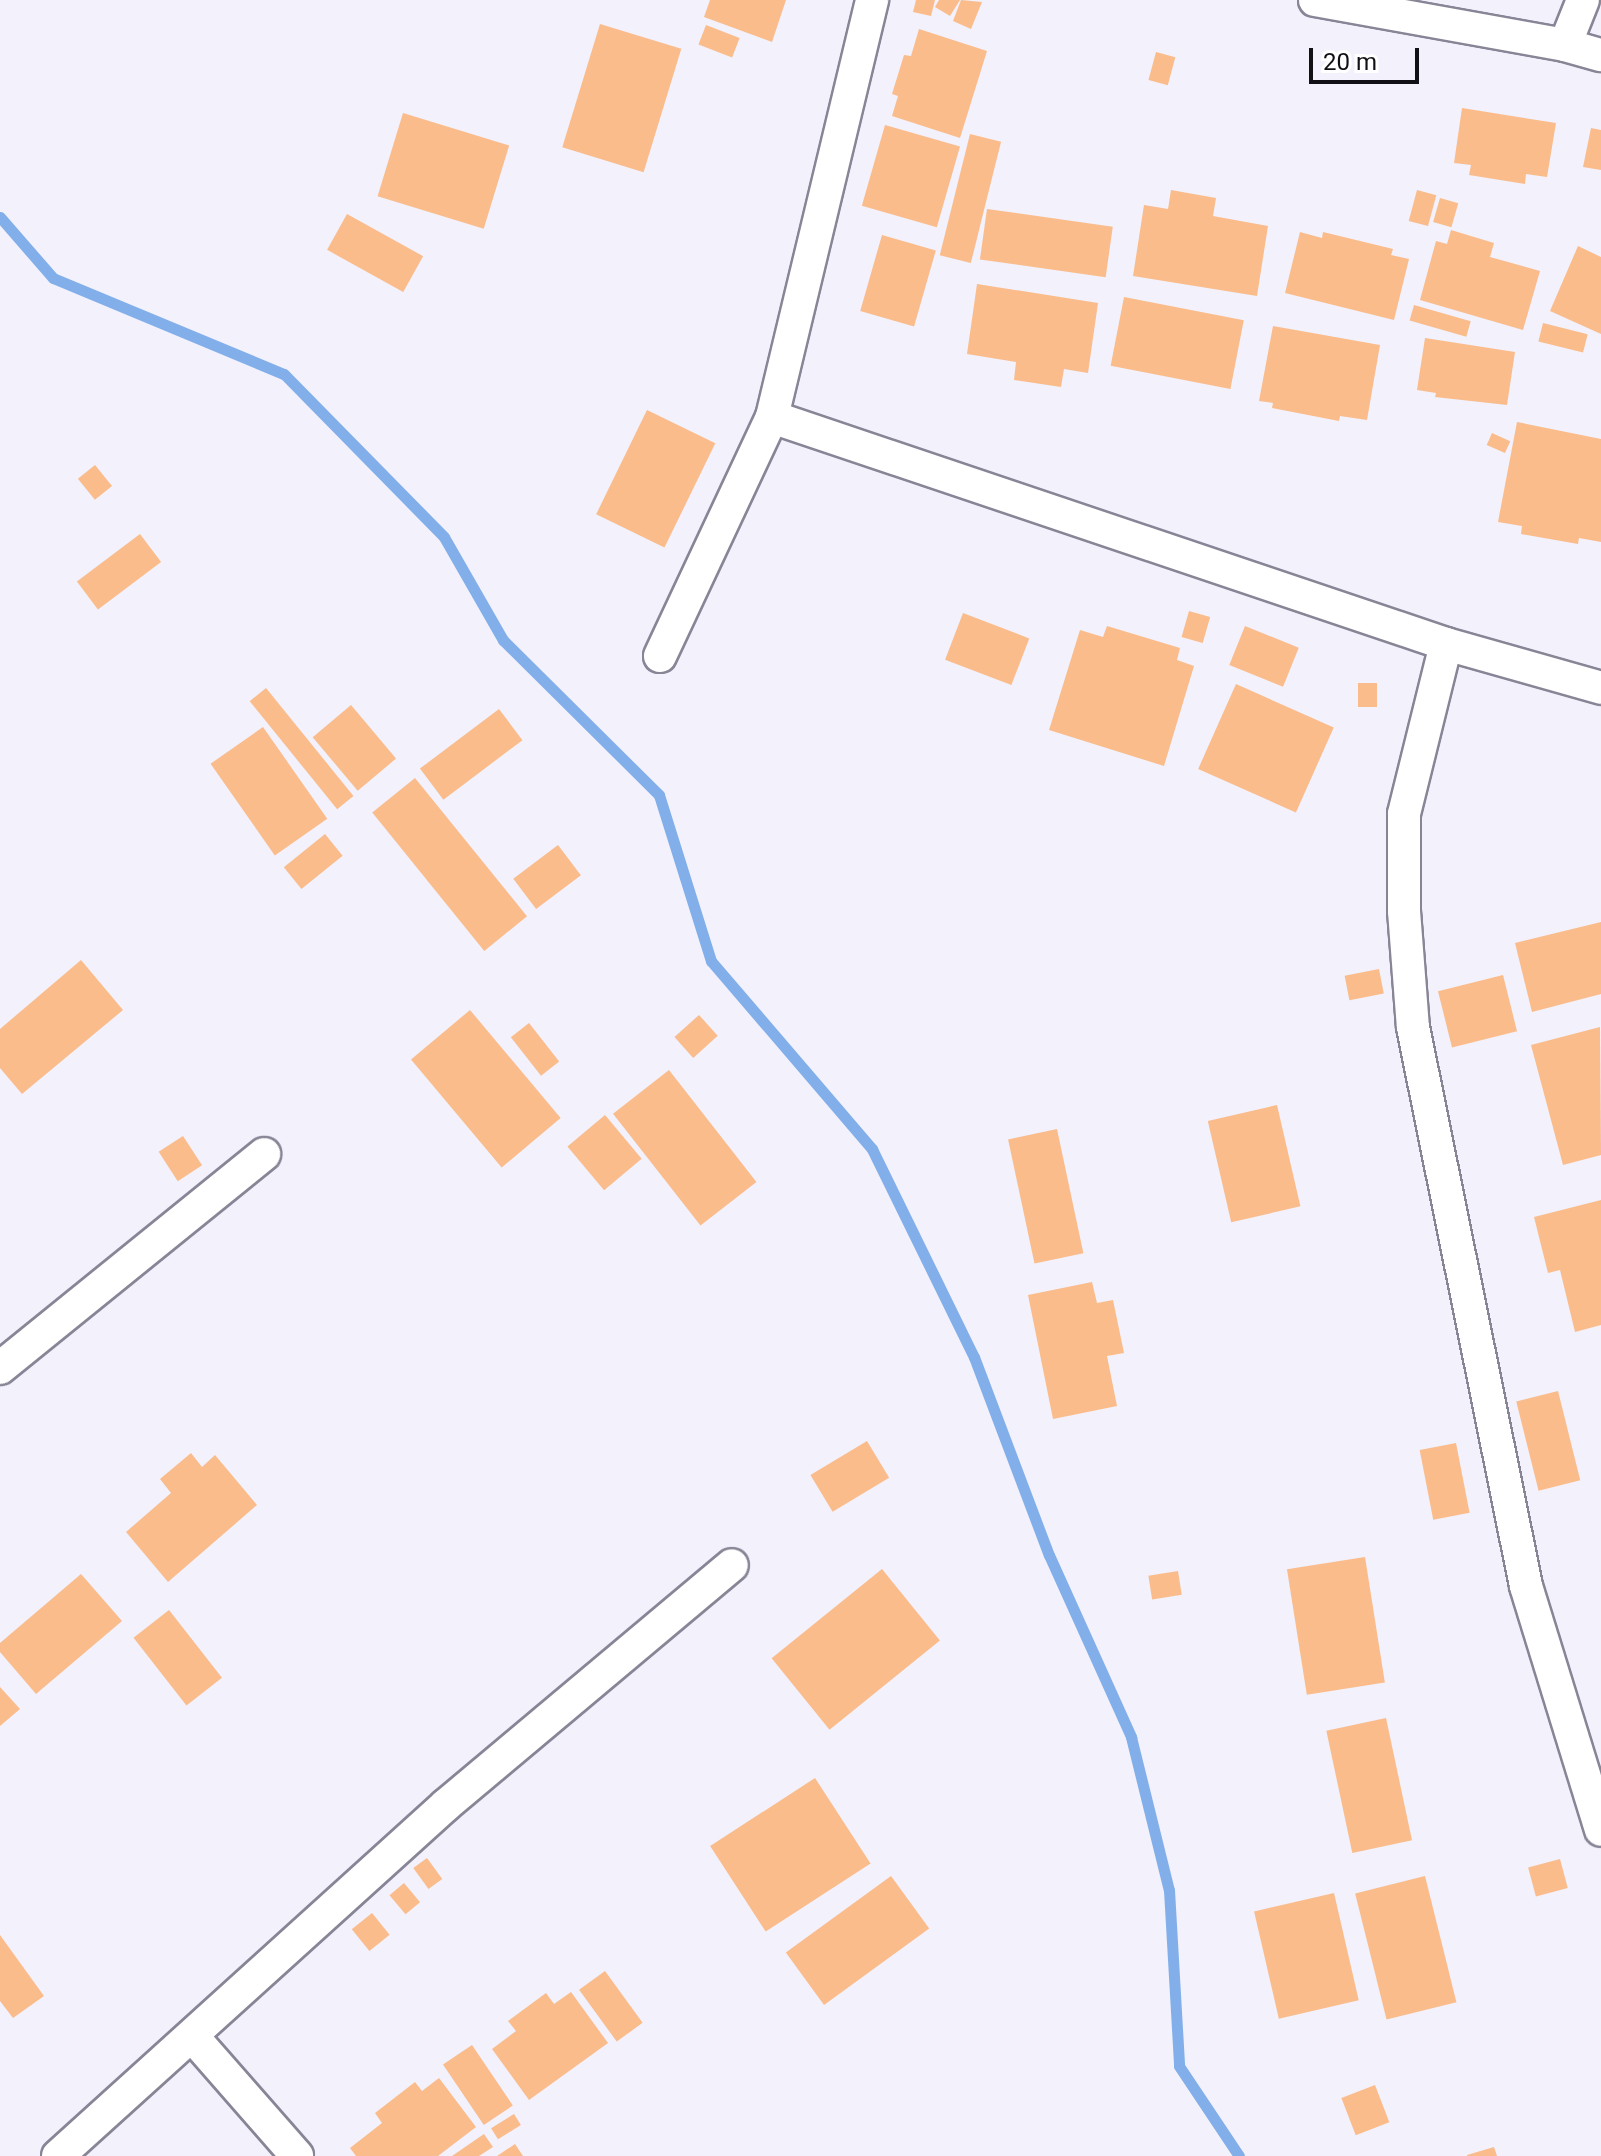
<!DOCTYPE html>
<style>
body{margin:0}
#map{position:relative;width:1601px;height:2156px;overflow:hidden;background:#f2f1fc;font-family:Roboto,sans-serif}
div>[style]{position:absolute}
.stream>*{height:11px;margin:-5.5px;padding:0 5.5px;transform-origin:5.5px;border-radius:5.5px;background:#82afe9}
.building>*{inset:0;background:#fabc8b;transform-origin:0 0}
.roads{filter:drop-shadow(2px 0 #888596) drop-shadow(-2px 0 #888596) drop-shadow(0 2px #888596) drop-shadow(0 -2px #888596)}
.street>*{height:32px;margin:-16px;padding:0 16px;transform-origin:16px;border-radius:16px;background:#fff}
span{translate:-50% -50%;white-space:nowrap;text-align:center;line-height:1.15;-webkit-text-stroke:6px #fff;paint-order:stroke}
.scale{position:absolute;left:1309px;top:48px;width:110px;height:36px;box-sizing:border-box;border:4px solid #101016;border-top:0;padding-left:10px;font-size:24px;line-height:28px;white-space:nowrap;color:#101016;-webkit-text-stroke:6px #fff;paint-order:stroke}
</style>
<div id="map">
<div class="stream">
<div style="left:0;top:217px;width:81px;rotate:49deg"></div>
<div style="left:53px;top:278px;width:250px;rotate:22.6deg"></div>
<div style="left:284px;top:374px;width:228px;rotate:45.5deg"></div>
<div style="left:444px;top:537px;width:119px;rotate:60.2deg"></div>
<div style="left:503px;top:640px;width:220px;rotate:44.8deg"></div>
<div style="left:659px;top:795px;width:174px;rotate:72.6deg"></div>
<div style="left:711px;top:961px;width:248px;rotate:49.4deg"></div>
<div style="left:872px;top:1149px;width:232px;rotate:63.9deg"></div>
<div style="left:974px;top:1357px;width:212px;rotate:69.3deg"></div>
<div style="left:1049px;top:1555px;width:200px;rotate:65.7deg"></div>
<div style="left:1131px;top:1737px;width:158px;rotate:76.1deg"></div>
<div style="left:1169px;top:1890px;width:176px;rotate:86.7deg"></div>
<div style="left:1179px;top:2066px;width:108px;rotate:56.3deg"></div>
</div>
<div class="building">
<div style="clip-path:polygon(710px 0,786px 0,772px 42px,704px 17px)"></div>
<div style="clip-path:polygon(916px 0,935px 0,931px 16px,913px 12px)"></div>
<div style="clip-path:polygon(939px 0,960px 0,950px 16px,935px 7px)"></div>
<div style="clip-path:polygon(961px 0,982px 2px,971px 29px,953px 21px)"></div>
<div style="left:600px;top:24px;width:85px;height:129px;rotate:17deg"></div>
<div style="left:706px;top:25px;width:36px;height:21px;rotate:21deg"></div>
<div style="clip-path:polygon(919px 29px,987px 51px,960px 138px,892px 116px,898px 96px,892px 94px,904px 55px,911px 56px)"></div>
<div style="left:1156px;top:52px;width:20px;height:29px;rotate:15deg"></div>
<div style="clip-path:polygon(1462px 108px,1556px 123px,1547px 177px,1526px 174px,1525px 184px,1469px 175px,1471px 165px,1454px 163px)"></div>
<div style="left:403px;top:113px;width:111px;height:87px;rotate:17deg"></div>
<div style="left:885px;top:125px;width:78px;height:84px;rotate:16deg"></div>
<div style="clip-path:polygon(1591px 128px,1601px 130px,1601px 170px,1583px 167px)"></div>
<div style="left:970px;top:134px;width:32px;height:125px;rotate:14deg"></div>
<div style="clip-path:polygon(1171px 190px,1216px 198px,1213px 216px,1268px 226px,1257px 296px,1133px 276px,1144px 205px,1168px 209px)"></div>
<div style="left:1417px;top:190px;width:20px;height:32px;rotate:15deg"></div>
<div style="left:1440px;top:198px;width:19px;height:25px;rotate:16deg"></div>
<div style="left:987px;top:209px;width:127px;height:51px;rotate:8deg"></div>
<div style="left:347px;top:214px;width:87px;height:41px;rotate:29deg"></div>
<div style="clip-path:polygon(1451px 230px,1494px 243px,1490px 257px,1540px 271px,1523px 330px,1420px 300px,1436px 241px,1447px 244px)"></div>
<div style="clip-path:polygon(1300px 232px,1322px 238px,1323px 232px,1393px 249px,1391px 255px,1409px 259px,1394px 320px,1285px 293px)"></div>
<div style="left:882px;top:235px;width:56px;height:79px;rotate:16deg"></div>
<div style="clip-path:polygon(1578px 246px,1601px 257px,1601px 334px,1550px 311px)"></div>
<div style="clip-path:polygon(977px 284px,1098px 303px,1088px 373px,1064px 369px,1061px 387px,1014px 380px,1016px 362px,967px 354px)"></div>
<div style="left:1124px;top:297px;width:122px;height:70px;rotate:11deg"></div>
<div style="left:1414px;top:305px;width:59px;height:16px;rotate:16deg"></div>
<div style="left:1543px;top:323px;width:46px;height:19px;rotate:14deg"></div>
<div style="clip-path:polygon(1273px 326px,1380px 345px,1367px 420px,1340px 416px,1339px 421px,1272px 408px,1273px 403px,1259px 401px)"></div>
<div style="clip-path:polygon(1425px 338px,1515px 352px,1507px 405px,1435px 397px,1436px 393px,1417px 390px)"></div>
<div style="left:647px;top:410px;width:76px;height:116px;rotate:26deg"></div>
<div style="clip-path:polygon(1517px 422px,1601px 439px,1601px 542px,1579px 538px,1578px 544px,1521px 534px,1522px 526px,1498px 522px)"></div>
<div style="left:1492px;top:433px;width:20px;height:13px;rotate:24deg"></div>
<div style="left:95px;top:465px;width:27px;height:22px;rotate:51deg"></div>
<div style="left:140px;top:534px;width:35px;height:79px;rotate:53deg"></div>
<div style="left:1189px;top:611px;width:22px;height:27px;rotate:16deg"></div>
<div style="left:963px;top:613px;width:71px;height:50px;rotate:21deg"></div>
<div style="clip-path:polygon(1107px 626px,1180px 648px,1177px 660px,1194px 666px,1164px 766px,1049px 730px,1080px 630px,1103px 637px)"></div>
<div style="left:1245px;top:626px;width:58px;height:42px;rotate:22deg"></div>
<div style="left:1358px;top:683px;width:19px;height:24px"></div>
<div style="left:1236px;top:684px;width:107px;height:93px;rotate:24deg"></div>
<div style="left:266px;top:688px;width:139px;height:21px;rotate:51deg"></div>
<div style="left:351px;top:705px;width:70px;height:50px;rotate:50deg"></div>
<div style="left:499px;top:709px;width:39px;height:99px;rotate:53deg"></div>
<div style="left:263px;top:727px;width:112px;height:64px;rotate:55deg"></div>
<div style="left:415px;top:778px;width:178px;height:55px;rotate:51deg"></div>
<div style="left:325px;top:834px;width:28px;height:53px;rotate:51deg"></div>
<div style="left:558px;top:845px;width:38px;height:56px;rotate:53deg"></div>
<div style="clip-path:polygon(1601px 922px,1601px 994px,1532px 1012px,1515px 943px)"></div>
<div style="clip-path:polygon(81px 960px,123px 1010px,22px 1094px,0 1068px,0 1029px)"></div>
<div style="left:1379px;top:969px;width:25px;height:35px;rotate:79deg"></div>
<div style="left:1503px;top:975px;width:58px;height:67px;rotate:76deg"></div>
<div style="left:470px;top:1010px;width:141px;height:77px;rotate:50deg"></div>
<div style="left:699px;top:1015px;width:28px;height:33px;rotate:48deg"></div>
<div style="left:529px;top:1023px;width:49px;height:23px;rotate:52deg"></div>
<div style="clip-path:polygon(1600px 1027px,1601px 1155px,1563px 1165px,1531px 1045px)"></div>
<div style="left:669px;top:1070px;width:142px;height:71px;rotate:52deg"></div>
<div style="left:1277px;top:1105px;width:104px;height:71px;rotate:77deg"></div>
<div style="left:605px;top:1115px;width:57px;height:49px;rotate:50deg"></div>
<div style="left:1057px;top:1129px;width:127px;height:50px;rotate:78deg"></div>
<div style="left:183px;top:1136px;width:35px;height:29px;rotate:57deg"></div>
<div style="clip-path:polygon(1601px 1200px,1601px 1325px,1575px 1332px,1560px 1270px,1548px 1273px,1534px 1217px)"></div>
<div style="clip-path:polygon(1092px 1282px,1097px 1303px,1113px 1300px,1124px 1353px,1107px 1356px,1117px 1406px,1053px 1419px,1028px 1295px)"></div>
<div style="left:1558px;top:1391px;width:92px;height:43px;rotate:76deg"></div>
<div style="left:867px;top:1441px;width:43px;height:66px;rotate:59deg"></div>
<div style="left:1456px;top:1443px;width:71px;height:37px;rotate:79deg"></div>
<div style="clip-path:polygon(191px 1453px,202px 1467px,215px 1455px,257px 1505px,168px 1582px,126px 1532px,171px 1493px,160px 1479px)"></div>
<div style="left:1365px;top:1557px;width:127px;height:79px;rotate:81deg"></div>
<div style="left:882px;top:1569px;width:92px;height:142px;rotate:51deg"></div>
<div style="left:1178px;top:1571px;width:24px;height:30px;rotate:81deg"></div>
<div style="clip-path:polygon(81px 1574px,122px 1621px,36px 1694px,0 1652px,0 1643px)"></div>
<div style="left:169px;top:1610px;width:86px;height:45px;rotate:52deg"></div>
<div style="clip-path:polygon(0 1687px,20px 1709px,0 1726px)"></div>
<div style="left:1386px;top:1718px;width:125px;height:61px;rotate:78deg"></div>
<div style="left:815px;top:1778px;width:102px;height:125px;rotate:57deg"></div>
<div style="left:427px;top:1858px;width:26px;height:17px;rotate:54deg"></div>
<div style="left:1560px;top:1859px;width:30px;height:33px;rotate:75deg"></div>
<div style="left:891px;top:1876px;width:65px;height:130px;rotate:54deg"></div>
<div style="left:1425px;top:1876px;width:130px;height:72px;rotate:76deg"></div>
<div style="left:404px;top:1883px;width:25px;height:19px;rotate:50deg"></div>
<div style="left:1334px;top:1893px;width:110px;height:82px;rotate:77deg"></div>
<div style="left:372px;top:1913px;width:28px;height:26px;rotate:51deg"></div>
<div style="clip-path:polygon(0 1935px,44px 1996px,13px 2018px,0 2001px)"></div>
<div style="left:605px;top:1971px;width:64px;height:32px;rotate:54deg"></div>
<div style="clip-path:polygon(571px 1992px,608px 2043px,529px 2100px,492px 2049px,516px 2031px,508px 2021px,546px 1993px,554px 2004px)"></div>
<div style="left:472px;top:2045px;width:73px;height:35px;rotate:56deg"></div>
<div style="clip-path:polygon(439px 2078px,476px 2127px,438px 2156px,356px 2156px,350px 2148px,382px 2123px,375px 2113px,415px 2082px,422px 2091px)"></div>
<div style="left:1375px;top:2085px;width:40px;height:36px;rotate:69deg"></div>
<div style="left:514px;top:2114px;width:13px;height:27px;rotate:58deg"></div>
<div style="clip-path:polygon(484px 2134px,493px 2147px,479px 2156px,452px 2156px)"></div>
<div style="clip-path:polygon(515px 2144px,523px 2156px,497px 2156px)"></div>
<div style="clip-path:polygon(1494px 2147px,1497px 2156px,1467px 2156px,1467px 2155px)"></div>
</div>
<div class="roads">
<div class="street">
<div style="left:1315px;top:0;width:254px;rotate:10.2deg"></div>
<div style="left:1565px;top:45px;width:37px;rotate:16deg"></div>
<div style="left:1565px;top:45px;width:48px;rotate:-68.2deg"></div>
<div style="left:772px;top:417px;width:711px;rotate:18.61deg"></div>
<div style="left:1446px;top:644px;width:161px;rotate:15.8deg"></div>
<div style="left:1446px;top:644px;width:175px;rotate:103.9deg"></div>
<div style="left:1404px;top:814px;width:97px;rotate:90deg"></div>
<div style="left:1404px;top:911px;width:116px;rotate:85.6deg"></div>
<div style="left:1413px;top:1027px;width:570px;rotate:78.57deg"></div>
<div style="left:1526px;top:1586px;width:255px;rotate:72.9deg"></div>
<div style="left:660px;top:656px;width:264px;rotate:-64.9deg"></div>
<div style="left:772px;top:417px;width:429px;rotate:-76.5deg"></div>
<div style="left:0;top:1368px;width:340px;rotate:-39deg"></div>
<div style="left:193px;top:2037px;width:158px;rotate:48.8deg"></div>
<div style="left:58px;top:2156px;width:523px;rotate:-42.13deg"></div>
<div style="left:446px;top:1805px;width:373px;rotate:-40deg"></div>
</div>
</div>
<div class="scale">20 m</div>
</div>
